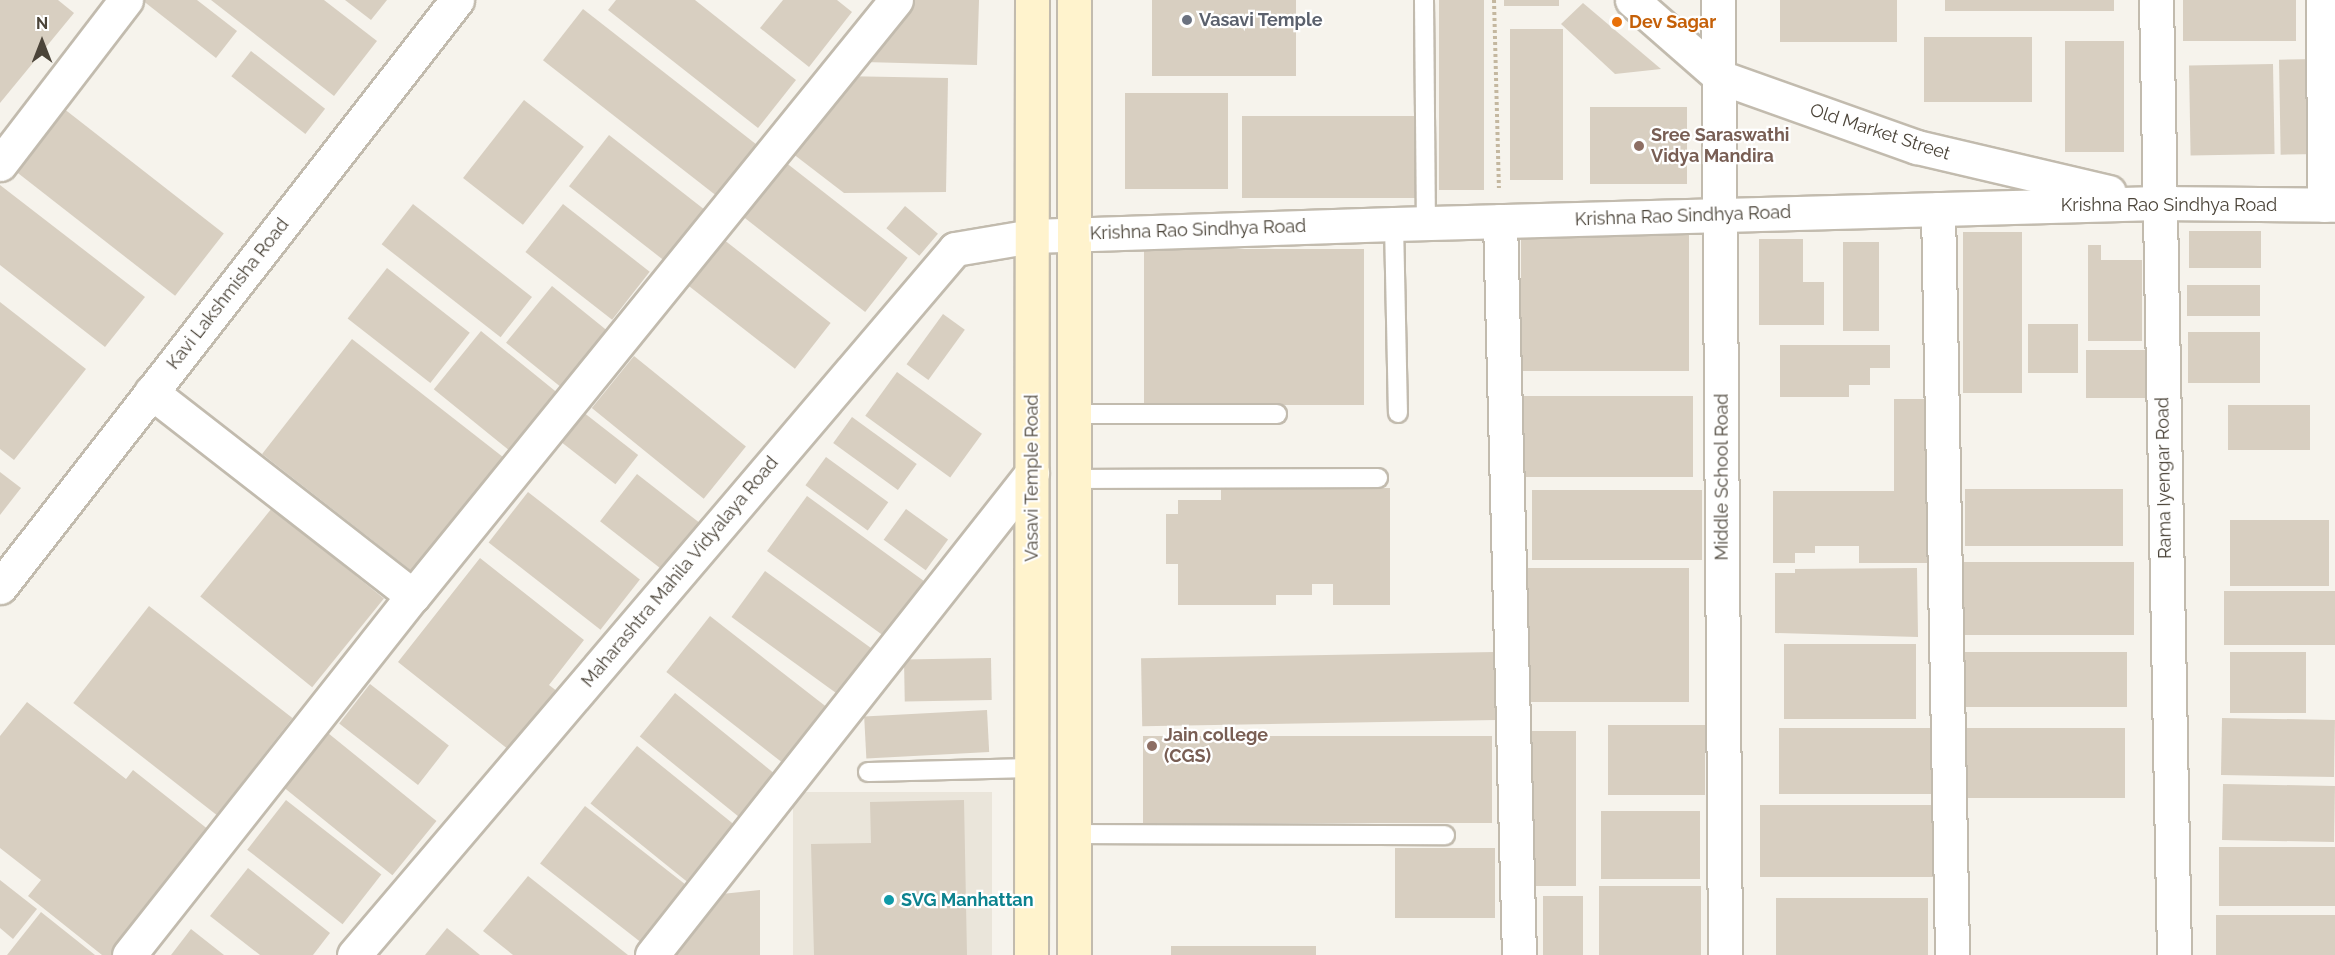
<!DOCTYPE html>
<style>
body{margin:0}
#map{position:relative;width:2335px;height:955px;overflow:hidden;background:#f6f3ec;font-family:Raleway,sans-serif}
div>[style]{position:absolute}
.residential>*{inset:0;background:#eae5da;transform-origin:0 0}
.building>*{inset:0;background:#d8cfc1;transform-origin:0 0}
.path>*{height:4px;margin-top:-2px;transform-origin:0;background:repeating-linear-gradient(90deg,#c4b79f 0 3px,transparent 0 6px)}
.roads{filter:drop-shadow(2px 0 #c2bbae) drop-shadow(-2px 0 #c2bbae) drop-shadow(0 2px #c2bbae) drop-shadow(0 -2px #c2bbae)}
.service>*{height:18px;margin:-9px;padding:0 9px;transform-origin:9px;border-radius:9px;background:#fff}
.minor>*{height:33px;margin:-16.5px;padding:0 16.5px;transform-origin:16.5px;border-radius:16.5px;background:#fff}
.tertiary>*{height:33px;margin:-16.5px;padding:0 16.5px;transform-origin:16.5px;border-radius:16.5px;background:#fff}
.secondary>*{height:33px;margin:-16.5px;padding:0 16.5px;transform-origin:16.5px;border-radius:16.5px;background:#fff3cd}
.dots>*{width:16px;height:16px;translate:-50% -50%;box-sizing:border-box;border:3px solid #fff;border-radius:50%}
span{translate:-50% -50%;white-space:nowrap;text-align:center;line-height:1.15;-webkit-text-stroke:4.5px #fff;paint-order:stroke}
.worship-label{font-size:18px;color:#5b616d;font-weight:700}
.left{translate:0 -50%;text-align:left}
.food-label{font-size:18px;color:#c56008;font-weight:700}
.street-label{font-size:18px;color:#4b4439}
.education-label{font-size:18px;color:#785e54;font-weight:700}
.culture-label{font-size:18px;color:#0d838f;font-weight:700}
.north{position:absolute;left:12px;top:12px;width:60px;height:60px;-webkit-text-stroke:4px #fff;paint-order:stroke;rotate:0deg;font-size:16px;font-weight:700;line-height:24px;text-align:center;color:#4b4439}
.north::after{content:'';display:block;margin:auto;width:21px;height:27px;background:#4b4439;clip-path:polygon(50% 0,100% 100%,50% 72%,0 100%)}
</style>
<div id="map">
<div class="residential">
<div style="left:793px;top:792px;width:199px;height:163px"></div>
</div>
<div class="building">
<div style="clip-path:polygon(0 0,58px 0,74px 13px,0 103px)"></div>
<div style="clip-path:polygon(142px 0,197px 0,237px 31px,216px 58px)"></div>
<div style="clip-path:polygon(211px 0,324px 0,377px 41px,334px 96px)"></div>
<div style="clip-path:polygon(345px 0,387px 0,371px 20px)"></div>
<div style="clip-path:polygon(616px 0,695px 0,796px 80px,758px 128px,608px 10px)"></div>
<div style="clip-path:polygon(783px 0,837px 0,852px 12px,809px 67px,760px 28px)"></div>
<div style="clip-path:polygon(913px 0,979px 0,977px 65px,864px 62px)"></div>
<div style="left:1152px;top:0;width:144px;height:76px"></div>
<div style="left:1439px;top:0;width:45px;height:190px"></div>
<div style="left:1504px;top:0;width:55px;height:6px"></div>
<div style="left:1780px;top:0;width:117px;height:42px"></div>
<div style="left:1945px;top:0;width:169px;height:11px"></div>
<div style="left:2183px;top:0;width:113px;height:41px"></div>
<div style="clip-path:polygon(1583px 3px,1661px 69px,1615px 74px,1561px 24px)"></div>
<div style="left:583px;top:9px;width:227px;height:65px;rotate:38deg"></div>
<div style="left:1510px;top:29px;width:53px;height:151px"></div>
<div style="left:1924px;top:37px;width:108px;height:65px"></div>
<div style="left:2065px;top:41px;width:59px;height:111px"></div>
<div style="left:251px;top:51px;width:94px;height:32px;rotate:38deg"></div>
<div style="left:2318px;top:59px;width:95px;height:39px;rotate:89deg"></div>
<div style="left:2273px;top:64px;width:90px;height:84px;rotate:89deg"></div>
<div style="clip-path:polygon(839px 76px,948px 78px,946px 192px,844px 193px,788px 150px)"></div>
<div style="left:1125px;top:93px;width:103px;height:96px"></div>
<div style="left:524px;top:100px;width:76px;height:99px;rotate:38deg"></div>
<div style="left:1590px;top:107px;width:97px;height:77px"></div>
<div style="left:63px;top:108px;width:204px;height:79px;rotate:38deg"></div>
<div style="left:1242px;top:116px;width:179px;height:82px"></div>
<div style="left:609px;top:135px;width:121px;height:65px;rotate:38deg"></div>
<div style="left:780px;top:158px;width:162px;height:69px;rotate:38deg"></div>
<div style="clip-path:polygon(0 185px,145px 297px,105px 347px,0 265px)"></div>
<div style="left:413px;top:204px;width:151px;height:51px;rotate:38deg"></div>
<div style="left:563px;top:204px;width:110px;height:61px;rotate:38deg"></div>
<div style="left:905px;top:206px;width:43px;height:29px;rotate:40deg"></div>
<div style="left:2189px;top:231px;width:72px;height:37px"></div>
<div style="left:714px;top:232px;width:148px;height:58px;rotate:38deg"></div>
<div style="left:1521px;top:232px;width:168px;height:139px"></div>
<div style="left:1963px;top:232px;width:59px;height:161px"></div>
<div style="clip-path:polygon(1759px 239px,1803px 239px,1803px 282px,1824px 282px,1824px 325px,1759px 325px)"></div>
<div style="left:1843px;top:242px;width:36px;height:89px"></div>
<div style="clip-path:polygon(2088px 245px,2101px 245px,2101px 260px,2142px 260px,2142px 341px,2088px 341px)"></div>
<div style="left:1144px;top:249px;width:220px;height:156px"></div>
<div style="left:387px;top:268px;width:105px;height:64px;rotate:38deg"></div>
<div style="left:2187px;top:285px;width:73px;height:31px"></div>
<div style="left:552px;top:286px;width:72px;height:73px;rotate:39deg"></div>
<div style="clip-path:polygon(0 302px,86px 369px,14px 460px,0 449px)"></div>
<div style="left:943px;top:314px;width:27px;height:62px;rotate:36deg"></div>
<div style="left:2028px;top:324px;width:50px;height:49px"></div>
<div style="left:481px;top:331px;width:101px;height:75px;rotate:39deg"></div>
<div style="left:2188px;top:332px;width:72px;height:51px"></div>
<div style="left:352px;top:339px;width:196px;height:146px;rotate:38deg"></div>
<div style="clip-path:polygon(1780px 345px,1890px 345px,1890px 368px,1870px 368px,1870px 385px,1849px 385px,1849px 397px,1780px 397px)"></div>
<div style="left:2086px;top:350px;width:62px;height:48px"></div>
<div style="left:634px;top:356px;width:144px;height:67px;rotate:39deg"></div>
<div style="left:897px;top:372px;width:105px;height:54px;rotate:36deg"></div>
<div style="left:1520px;top:396px;width:173px;height:81px"></div>
<div style="clip-path:polygon(1894px 399px,1941px 399px,1941px 563px,1859px 563px,1859px 546px,1815px 546px,1815px 553px,1795px 553px,1795px 563px,1773px 563px,1773px 491px,1894px 491px)"></div>
<div style="left:2228px;top:405px;width:82px;height:45px"></div>
<div style="left:583px;top:412px;width:70px;height:37px;rotate:38deg"></div>
<div style="left:852px;top:417px;width:80px;height:32px;rotate:36deg"></div>
<div style="left:826px;top:457px;width:77px;height:35px;rotate:36deg"></div>
<div style="clip-path:polygon(0 472px,21px 488px,0 515px)"></div>
<div style="left:637px;top:474px;width:85px;height:60px;rotate:38deg"></div>
<div style="clip-path:polygon(1221px 488px,1390px 488px,1390px 605px,1333px 605px,1333px 584px,1312px 584px,1312px 595px,1276px 595px,1276px 605px,1178px 605px,1178px 564px,1166px 564px,1166px 514px,1178px 514px,1178px 500px,1221px 500px)"></div>
<div style="left:1965px;top:489px;width:158px;height:57px"></div>
<div style="left:1532px;top:490px;width:170px;height:70px"></div>
<div style="left:528px;top:492px;width:142px;height:64px;rotate:38deg"></div>
<div style="left:807px;top:496px;width:150px;height:68px;rotate:36deg"></div>
<div style="left:272px;top:508px;width:144px;height:114px;rotate:39deg"></div>
<div style="left:906px;top:509px;width:52px;height:38px;rotate:36deg"></div>
<div style="left:2230px;top:520px;width:99px;height:66px"></div>
<div style="clip-path:polygon(480px 558px,584px 640px,549px 685px,562px 695px,514px 754px,398px 662px)"></div>
<div style="left:1963px;top:562px;width:171px;height:73px"></div>
<div style="left:1520px;top:568px;width:169px;height:134px"></div>
<div style="clip-path:polygon(1917px 568px,1918px 637px,1775px 633px,1775px 573px,1795px 573px,1795px 569px)"></div>
<div style="left:765px;top:571px;width:142px;height:57px;rotate:36deg"></div>
<div style="left:2224px;top:591px;width:111px;height:54px"></div>
<div style="left:149px;top:606px;width:182px;height:123px;rotate:38deg"></div>
<div style="left:710px;top:616px;width:152px;height:71px;rotate:38deg"></div>
<div style="left:1784px;top:644px;width:132px;height:75px"></div>
<div style="left:1495px;top:652px;width:68px;height:354px;rotate:89deg"></div>
<div style="left:1957px;top:652px;width:170px;height:55px"></div>
<div style="left:2230px;top:652px;width:76px;height:61px"></div>
<div style="left:991px;top:658px;width:42px;height:87px;rotate:89deg"></div>
<div style="left:370px;top:684px;width:100px;height:50px;rotate:38deg"></div>
<div style="left:675px;top:693px;width:127px;height:56px;rotate:39deg"></div>
<div style="clip-path:polygon(27px 702px,126px 779px,133px 770px,214px 834px,118px 955px,102px 955px,28px 896px,41px 880px,0 848px,0 736px)"></div>
<div style="left:987px;top:710px;width:42px;height:123px;rotate:87deg"></div>
<div style="left:2222px;top:718px;width:113px;height:57px;rotate:1deg"></div>
<div style="left:1608px;top:725px;width:97px;height:70px"></div>
<div style="left:1779px;top:728px;width:155px;height:66px"></div>
<div style="left:1967px;top:728px;width:158px;height:70px"></div>
<div style="left:323px;top:729px;width:146px;height:70px;rotate:39deg"></div>
<div style="left:1525px;top:731px;width:51px;height:155px"></div>
<div style="left:1492px;top:736px;width:87px;height:349px;rotate:90deg"></div>
<div style="left:637px;top:746px;width:132px;height:74px;rotate:39deg"></div>
<div style="left:2223px;top:784px;width:112px;height:56px;rotate:1deg"></div>
<div style="left:286px;top:800px;width:121px;height:63px;rotate:38deg"></div>
<div style="clip-path:polygon(964px 800px,967px 955px,814px 955px,811px 844px,871px 843px,870px 802px)"></div>
<div style="left:1760px;top:805px;width:176px;height:72px"></div>
<div style="left:585px;top:806px;width:134px;height:73px;rotate:38deg"></div>
<div style="left:1601px;top:811px;width:99px;height:68px"></div>
<div style="left:2219px;top:847px;width:116px;height:59px"></div>
<div style="left:1395px;top:848px;width:100px;height:70px"></div>
<div style="clip-path:polygon(248px 868px,330px 933px,313px 955px,260px 955px,210px 916px)"></div>
<div style="clip-path:polygon(528px 876px,628px 955px,513px 955px,483px 931px)"></div>
<div style="clip-path:polygon(0 880px,37px 909px,13px 939px,0 928px)"></div>
<div style="left:1599px;top:886px;width:102px;height:69px"></div>
<div style="clip-path:polygon(760px 890px,760px 955px,664px 955px,712px 895px)"></div>
<div style="left:1543px;top:896px;width:40px;height:59px"></div>
<div style="left:1776px;top:898px;width:152px;height:57px"></div>
<div style="clip-path:polygon(41px 912px,95px 955px,7px 955px)"></div>
<div style="left:2216px;top:915px;width:119px;height:40px"></div>
<div style="clip-path:polygon(447px 928px,480px 955px,425px 955px)"></div>
<div style="clip-path:polygon(191px 929px,224px 955px,171px 955px)"></div>
<div style="left:1316px;top:946px;width:9px;height:145px;rotate:90deg"></div>
</div>
<div class="path">
<div style="left:1494px;top:0;width:188px;rotate:88.5deg"></div>
</div>
<div class="roads">
<div class="service">
<div style="left:1424px;top:0;width:223px;rotate:89.5deg"></div>
<div style="left:1394px;top:224px;width:189px;rotate:88.8deg"></div>
<div style="left:1074px;top:414px;width:203px"></div>
<div style="left:1074px;top:479px;width:304px;rotate:-0.2deg"></div>
<div style="left:868px;top:772px;width:164px;rotate:-1.4deg"></div>
<div style="left:1074px;top:834px;width:371px;rotate:0.2deg"></div>
</div>
<div class="minor">
<div style="left:1632px;top:0;width:117px;rotate:41.2deg"></div>
<div style="left:1720px;top:77px;width:209px;rotate:19.6deg"></div>
<div style="left:1917px;top:147px;width:197px;rotate:13.2deg"></div>
<div style="left:1718px;top:0;width:955px;rotate:89.58deg"></div>
<div style="left:2156px;top:0;width:955px;rotate:88.92deg"></div>
<div style="left:2323px;top:0;width:205px;rotate:89.7deg"></div>
<div style="left:0;top:164px;width:207px;rotate:-52.5deg"></div>
<div style="left:1938px;top:209px;width:746px;rotate:88.92deg"></div>
<div style="left:1500px;top:221px;width:734px;rotate:88.52deg"></div>
<div style="left:151px;top:392px;width:332px;rotate:37.9deg"></div>
<div style="left:129px;top:955px;width:458px;rotate:-51.7deg"></div>
<div style="left:413px;top:596px;width:767px;rotate:-50.98deg"></div>
<div style="left:354px;top:955px;width:927px;rotate:-49.59deg"></div>
<div style="left:955px;top:249px;width:78px;rotate:-9.6deg"></div>
<div style="left:1032px;top:236px;width:362px;rotate:-1.9deg"></div>
<div style="left:1394px;top:224px;width:764px;rotate:-1.57deg"></div>
<div style="left:2158px;top:203px;width:177px;rotate:0.6deg"></div>
<div style="left:652px;top:955px;width:614px;rotate:-51.75deg"></div>
</div>
<div class="tertiary">
<div style="left:0;top:587px;width:744px;rotate:-52.1deg"></div>
</div>
<div class="secondary">
<div style="left:1074px;top:0;width:955px;rotate:90deg"></div>
<div style="left:1031px;top:955px;width:955px;rotate:-89.94deg"></div>
</div>
</div>
<div class="dots">
<div style="left:1187px;top:20px;background:#6b7280"></div>
<div style="left:1617px;top:22px;background:#e8710a"></div>
<div style="left:1639px;top:146px;background:#8d6e63"></div>
<div style="left:1152px;top:746px;background:#8d6e63"></div>
<div style="left:889px;top:900px;background:#0f9aa8"></div>
</div>
<div class="worship-label">
<span class="left" style="left:1199px;top:20px">Vasavi Temple</span>
</div>
<div class="food-label">
<span class="left" style="left:1629px;top:22px">Dev Sagar</span>
</div>
<div class="street-label">
<span style="left:1880px;top:132px;rotate:18deg">Old Market Street</span>
<span style="left:2169px;top:205px">Krishna Rao Sindhya Road</span>
<span style="left:1683px;top:216px;rotate:-2deg">Krishna Rao Sindhya Road</span>
<span style="left:1198px;top:230px;rotate:-2deg">Krishna Rao Sindhya Road</span>
<span style="left:228px;top:294px;rotate:-52deg">Kavi Lakshmisha Road</span>
<span style="left:1722px;top:477px;rotate:-90deg">Middle School Road</span>
<span style="left:1032px;top:478px;rotate:-90deg">Vasavi Temple Road</span>
<span style="left:2164px;top:478px;rotate:-91deg">Rama Iyengar Road</span>
<span style="left:680px;top:572px;rotate:-50deg">Maharashtra Mahila Vidyalaya Road</span>
</div>
<div class="education-label">
<span class="left" style="left:1651px;top:146px">Sree Saraswathi<br>Vidya Mandira</span>
<span class="left" style="left:1164px;top:746px">Jain college<br>(CGS)</span>
</div>
<div class="culture-label">
<span class="left" style="left:901px;top:900px">SVG Manhattan</span>
</div>
<div class="north">N</div>
</div>
